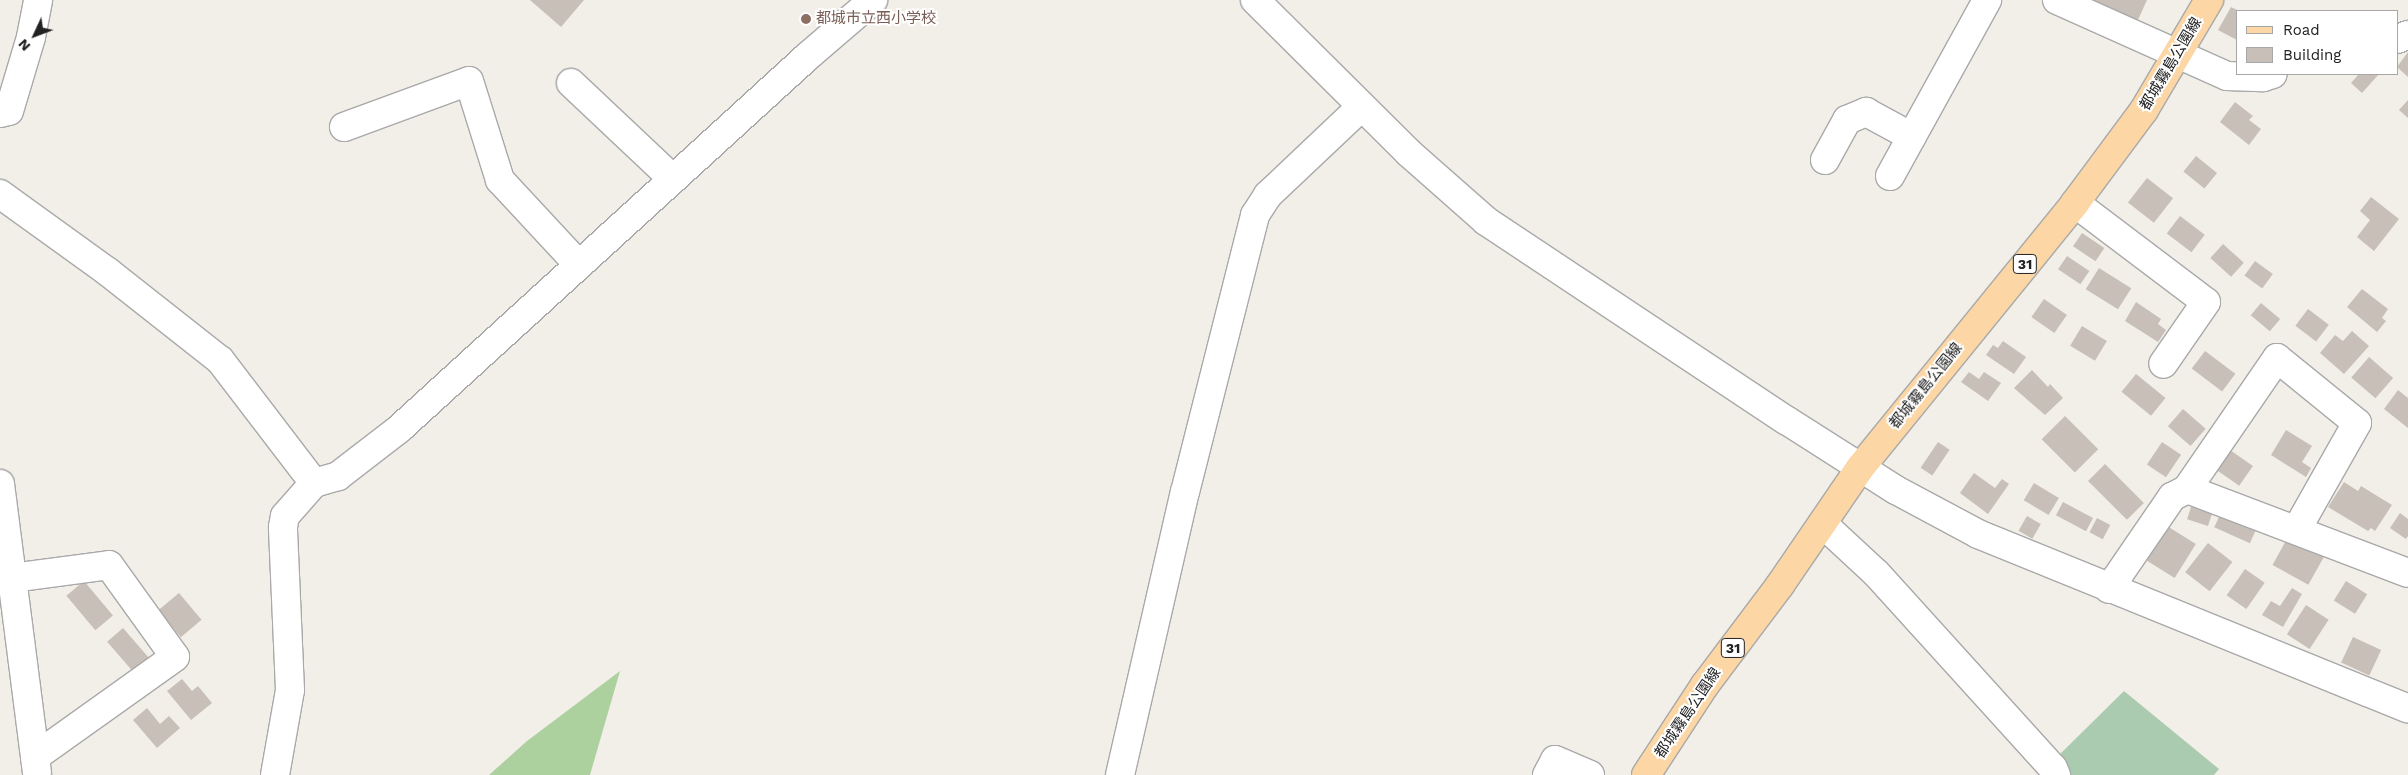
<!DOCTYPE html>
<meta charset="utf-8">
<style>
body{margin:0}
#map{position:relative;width:2408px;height:775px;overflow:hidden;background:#f2efe9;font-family:"Work Sans","Noto Sans JP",sans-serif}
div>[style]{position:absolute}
.forest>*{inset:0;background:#add19e}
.cemetery>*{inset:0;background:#aacbaf}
.building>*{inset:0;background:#c7bfb8;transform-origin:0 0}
.roads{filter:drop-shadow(1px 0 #a9a9a9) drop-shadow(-1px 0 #a9a9a9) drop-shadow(0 1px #a9a9a9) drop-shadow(0 -1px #a9a9a9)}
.minor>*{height:28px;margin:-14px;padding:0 14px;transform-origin:14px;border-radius:14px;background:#fff}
.major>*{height:28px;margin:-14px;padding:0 14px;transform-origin:14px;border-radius:14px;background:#fcd6a4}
.dots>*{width:14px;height:14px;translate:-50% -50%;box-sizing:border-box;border:2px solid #fff;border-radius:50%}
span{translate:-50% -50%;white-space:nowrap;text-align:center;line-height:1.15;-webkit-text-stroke:4px #fff;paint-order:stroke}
.shield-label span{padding:1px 4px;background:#fff;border:1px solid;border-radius:4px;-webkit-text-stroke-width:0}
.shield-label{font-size:14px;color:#222;font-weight:700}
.education-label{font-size:15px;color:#785e54}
.left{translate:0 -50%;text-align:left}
.street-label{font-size:15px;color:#222}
.legend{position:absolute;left:2236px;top:10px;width:162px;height:65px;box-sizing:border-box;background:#fff;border:1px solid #a7a7a7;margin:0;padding:6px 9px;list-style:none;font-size:15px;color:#222}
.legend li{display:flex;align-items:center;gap:10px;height:25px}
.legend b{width:25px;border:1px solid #a7a7a7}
.north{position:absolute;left:10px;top:10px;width:50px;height:50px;-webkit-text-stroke:4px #fff;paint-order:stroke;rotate:227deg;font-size:14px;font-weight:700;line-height:20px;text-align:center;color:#222}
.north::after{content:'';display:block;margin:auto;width:18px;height:22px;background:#222;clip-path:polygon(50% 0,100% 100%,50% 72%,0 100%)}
</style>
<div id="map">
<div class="forest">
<div style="clip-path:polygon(620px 671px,590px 775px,489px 775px,527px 741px)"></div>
</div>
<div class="cemetery">
<div style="clip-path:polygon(2124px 691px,2219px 769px,2214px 775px,2063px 775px,2053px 761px)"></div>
</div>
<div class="building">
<div style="clip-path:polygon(530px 0,584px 0,561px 27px)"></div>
<div style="clip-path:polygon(2084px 0,2147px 0,2137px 22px)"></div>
<div style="clip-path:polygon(2231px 7px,2237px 10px,2237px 40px,2218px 30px)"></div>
<div style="clip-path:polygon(2408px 52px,2408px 77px,2397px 67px)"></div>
<div style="clip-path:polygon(2359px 74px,2379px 74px,2362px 93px,2351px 83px)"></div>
<div style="clip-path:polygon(2408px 100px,2408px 118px,2399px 110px)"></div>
<div style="clip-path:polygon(2235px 102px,2253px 116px,2249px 120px,2261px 129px,2249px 145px,2220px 122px)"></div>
<div style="left:2196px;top:156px;width:27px;height:20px;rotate:39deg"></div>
<div style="left:2147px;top:178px;width:33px;height:31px;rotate:38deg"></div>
<div style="clip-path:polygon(2371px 197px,2399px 219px,2374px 251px,2357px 237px,2370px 220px,2360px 211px)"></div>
<div style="left:2180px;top:216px;width:31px;height:22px;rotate:37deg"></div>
<div style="left:2082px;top:233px;width:27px;height:16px;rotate:34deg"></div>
<div style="left:2223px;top:244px;width:28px;height:19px;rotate:42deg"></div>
<div style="left:2067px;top:256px;width:27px;height:16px;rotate:34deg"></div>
<div style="left:2255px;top:261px;width:22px;height:18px;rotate:36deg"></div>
<div style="left:2099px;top:268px;width:38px;height:25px;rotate:32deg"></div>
<div style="clip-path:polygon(2362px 289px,2388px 309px,2382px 318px,2386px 321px,2377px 332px,2347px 307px)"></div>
<div style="left:2044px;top:299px;width:28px;height:22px;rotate:35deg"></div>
<div style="clip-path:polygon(2136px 302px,2161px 319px,2158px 324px,2166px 330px,2158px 342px,2125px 321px)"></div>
<div style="left:2261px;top:303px;width:25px;height:16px;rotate:40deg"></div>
<div style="left:2308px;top:309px;width:26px;height:21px;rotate:37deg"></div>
<div style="left:2082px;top:326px;width:29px;height:23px;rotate:31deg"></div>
<div style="clip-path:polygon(2352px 331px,2369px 346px,2344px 374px,2320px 353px,2335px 335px,2343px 341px)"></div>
<div style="clip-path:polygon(2003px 341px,2026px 357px,2014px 374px,1986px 355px,1993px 345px,1998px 348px)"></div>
<div style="left:2205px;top:351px;width:38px;height:22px;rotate:37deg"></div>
<div style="left:2369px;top:357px;width:32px;height:27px;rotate:41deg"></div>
<div style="clip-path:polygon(2032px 370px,2048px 387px,2050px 384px,2063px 398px,2045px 415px,2014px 388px)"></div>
<div style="clip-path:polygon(1969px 372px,1979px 379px,1984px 372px,2001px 383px,1988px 401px,1961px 382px)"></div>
<div style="left:2136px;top:374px;width:38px;height:23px;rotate:39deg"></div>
<div style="clip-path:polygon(2398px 390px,2408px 398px,2408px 428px,2384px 409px)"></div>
<div style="left:2183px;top:409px;width:30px;height:23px;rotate:41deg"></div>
<div style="left:2065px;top:416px;width:47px;height:33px;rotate:45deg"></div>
<div style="clip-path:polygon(2286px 430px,2312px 446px,2302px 462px,2311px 468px,2306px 477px,2271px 455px)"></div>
<div style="left:1938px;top:442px;width:14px;height:31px;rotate:34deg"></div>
<div style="left:2162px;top:442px;width:23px;height:27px;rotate:34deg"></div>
<div style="left:2230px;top:450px;width:28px;height:24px;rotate:35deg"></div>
<div style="left:2105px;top:464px;width:55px;height:24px;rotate:45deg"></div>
<div style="clip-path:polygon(1974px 473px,1995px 488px,2002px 479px,2009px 484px,1988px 514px,1960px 493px)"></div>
<div style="clip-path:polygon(2344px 482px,2358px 491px,2361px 486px,2392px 505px,2375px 531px,2371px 528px,2368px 531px,2328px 507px)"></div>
<div style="left:2034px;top:483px;width:29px;height:20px;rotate:31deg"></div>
<div style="left:2063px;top:502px;width:34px;height:15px;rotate:28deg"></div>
<div style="left:2192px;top:504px;width:22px;height:16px;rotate:18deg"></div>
<div style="left:2222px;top:510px;width:39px;height:19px;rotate:24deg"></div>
<div style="clip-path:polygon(2400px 513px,2408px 519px,2408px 536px,2406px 539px,2390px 528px)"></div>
<div style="left:2027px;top:516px;width:16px;height:17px;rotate:30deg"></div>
<div style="left:2097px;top:518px;width:15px;height:16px;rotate:28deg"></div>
<div style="left:2167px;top:526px;width:34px;height:40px;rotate:32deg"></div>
<div style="left:2288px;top:537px;width:41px;height:32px;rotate:29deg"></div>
<div style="left:2208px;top:543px;width:31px;height:37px;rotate:38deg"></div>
<div style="left:2245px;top:569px;width:24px;height:32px;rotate:35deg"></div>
<div style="left:84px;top:581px;width:45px;height:23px;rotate:50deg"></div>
<div style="left:2346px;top:581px;width:25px;height:23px;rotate:32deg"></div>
<div style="clip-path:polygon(2292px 588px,2302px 594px,2283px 627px,2262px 615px,2271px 601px,2280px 606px)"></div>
<div style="left:179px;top:593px;width:35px;height:27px;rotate:50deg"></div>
<div style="left:2306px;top:605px;width:27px;height:35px;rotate:33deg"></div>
<div style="left:123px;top:628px;width:43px;height:21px;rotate:49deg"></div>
<div style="left:2353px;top:637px;width:31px;height:28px;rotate:25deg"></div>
<div style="clip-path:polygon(182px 679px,192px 691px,198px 686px,212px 703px,191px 720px,167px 691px)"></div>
<div style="clip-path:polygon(147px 708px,160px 724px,169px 716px,180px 728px,157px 748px,133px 720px)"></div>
</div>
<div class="roads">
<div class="minor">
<div style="left:1255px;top:0;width:217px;rotate:44.8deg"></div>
<div style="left:1409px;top:153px;width:103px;rotate:41.4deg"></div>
<div style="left:1486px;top:221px;width:360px;rotate:33.6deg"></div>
<div style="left:1786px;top:420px;width:130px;rotate:32.5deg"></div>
<div style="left:1896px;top:490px;width:93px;rotate:28.2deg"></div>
<div style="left:1978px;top:534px;width:464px;rotate:22.1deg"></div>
<div style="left:2057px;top:0;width:186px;rotate:24.1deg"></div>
<div style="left:2227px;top:76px;width:36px;rotate:2deg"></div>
<div style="left:2263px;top:77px;width:10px;rotate:-17deg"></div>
<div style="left:2397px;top:39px;width:12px;rotate:-20deg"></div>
<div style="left:571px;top:83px;width:140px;rotate:43.3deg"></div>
<div style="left:0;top:113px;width:9px;rotate:-13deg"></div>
<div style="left:9px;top:111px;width:77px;rotate:-73.4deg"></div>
<div style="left:31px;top:37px;width:38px;rotate:-79deg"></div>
<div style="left:344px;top:127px;width:133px;rotate:-20.2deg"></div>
<div style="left:469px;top:81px;width:104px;rotate:72.6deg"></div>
<div style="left:500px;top:180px;width:116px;rotate:47.1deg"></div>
<div style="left:1825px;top:160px;width:46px;rotate:-61.2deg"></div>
<div style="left:1847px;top:120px;width:21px;rotate:-23deg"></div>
<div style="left:1866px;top:112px;width:52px;rotate:28.5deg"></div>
<div style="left:1890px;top:176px;width:201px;rotate:-61.1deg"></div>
<div style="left:0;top:194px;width:133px;rotate:35.8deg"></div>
<div style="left:108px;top:272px;width:142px;rotate:38.2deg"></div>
<div style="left:220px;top:360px;width:155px;rotate:52.6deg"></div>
<div style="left:2075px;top:203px;width:164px;rotate:37.1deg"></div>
<div style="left:2206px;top:302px;width:75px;rotate:124.7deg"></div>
<div style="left:0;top:484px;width:291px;rotate:82.7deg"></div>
<div style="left:2187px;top:489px;width:159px;rotate:-55.5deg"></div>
<div style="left:2277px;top:358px;width:103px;rotate:39.1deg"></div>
<div style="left:2357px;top:423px;width:122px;rotate:119.5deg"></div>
<div style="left:1823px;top:524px;width:72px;rotate:42.8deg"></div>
<div style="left:1876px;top:573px;width:263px;rotate:47.8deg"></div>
<div style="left:2053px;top:768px;width:8px;rotate:67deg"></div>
<div style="left:12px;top:578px;width:98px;rotate:-7.6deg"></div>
<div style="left:109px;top:565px;width:113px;rotate:54.3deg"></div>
<div style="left:175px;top:657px;width:172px;rotate:144.5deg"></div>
<div style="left:2109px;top:589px;width:112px;rotate:-55.6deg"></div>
<div style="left:2172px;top:497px;width:17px;rotate:-28deg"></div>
<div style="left:2187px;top:489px;width:236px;rotate:20.8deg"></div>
<div style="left:275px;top:775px;width:86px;rotate:-80deg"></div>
<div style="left:290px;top:690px;width:163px;rotate:-92.5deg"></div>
<div style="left:283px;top:527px;width:11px;rotate:-80deg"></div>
<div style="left:285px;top:516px;width:44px;rotate:-48.7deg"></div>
<div style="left:314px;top:483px;width:25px;rotate:-16deg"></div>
<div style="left:338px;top:476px;width:77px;rotate:-37.6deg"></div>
<div style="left:399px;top:429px;width:554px;rotate:-42.36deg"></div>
<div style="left:808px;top:56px;width:86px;rotate:-40.7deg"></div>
<div style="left:1120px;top:775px;width:290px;rotate:-77.1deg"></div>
<div style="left:1185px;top:492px;width:286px;rotate:-75.8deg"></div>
<div style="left:1255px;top:215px;width:24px;rotate:-57deg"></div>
<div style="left:1268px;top:195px;width:129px;rotate:-43.4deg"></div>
<div style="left:1547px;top:775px;width:17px;rotate:-62deg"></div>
<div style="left:1555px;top:760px;width:38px;rotate:23deg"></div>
</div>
<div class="major">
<div style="left:1646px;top:775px;width:108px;rotate:-56.8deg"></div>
<div style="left:1705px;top:685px;width:125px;rotate:-53.1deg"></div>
<div style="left:1780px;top:585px;width:142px;rotate:-55.6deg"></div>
<div style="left:1860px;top:468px;width:341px;rotate:-50.9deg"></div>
<div style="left:2075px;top:203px;width:116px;rotate:-53.4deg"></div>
<div style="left:2144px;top:110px;width:128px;rotate:-59.4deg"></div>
</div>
</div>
<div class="dots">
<div style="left:806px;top:19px;background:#8d6e63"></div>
</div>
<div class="shield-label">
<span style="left:2025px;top:264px">31</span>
<span style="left:1733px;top:648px">31</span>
</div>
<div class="education-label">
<span class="left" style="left:816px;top:19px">都城市立西小学校</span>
</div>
<div class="street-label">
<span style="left:2171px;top:64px;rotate:-59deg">都城霧島公園線</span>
<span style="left:1926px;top:386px;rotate:-51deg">都城霧島公園線</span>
<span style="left:1688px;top:713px;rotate:-56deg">都城霧島公園線</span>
</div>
<ul class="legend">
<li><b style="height:6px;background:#fcd6a4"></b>Road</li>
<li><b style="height:14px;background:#c7bfb8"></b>Building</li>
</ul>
<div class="north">N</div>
</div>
